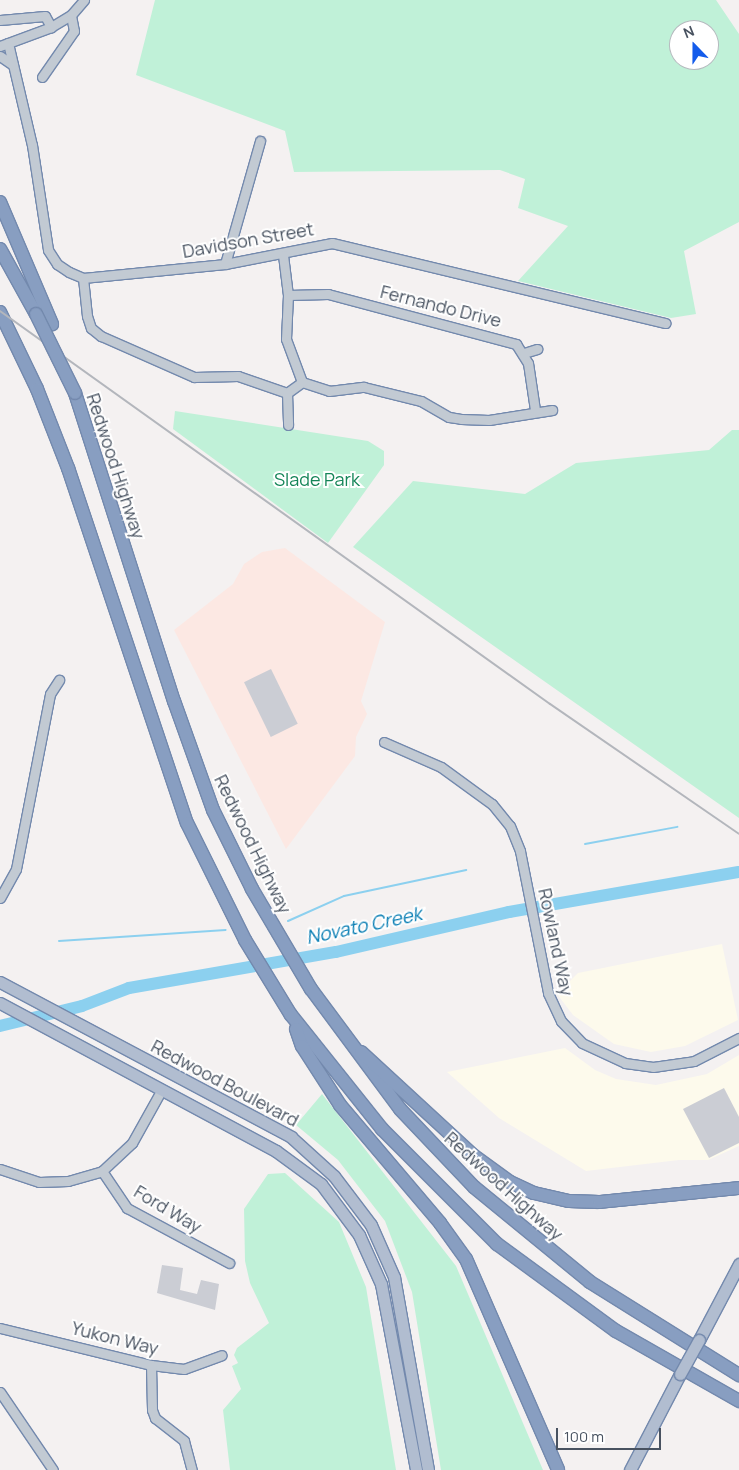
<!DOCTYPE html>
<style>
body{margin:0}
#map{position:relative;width:739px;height:1470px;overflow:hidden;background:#f4f1f1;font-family:Manrope,sans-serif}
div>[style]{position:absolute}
.commercial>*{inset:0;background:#fdfaec}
.medical>*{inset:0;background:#fce8e3}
.green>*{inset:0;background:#c0f1d8}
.stream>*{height:2px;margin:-1px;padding:0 1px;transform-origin:1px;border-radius:1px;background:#8cd0ef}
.river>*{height:12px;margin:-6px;padding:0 6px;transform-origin:6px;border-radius:6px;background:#8cd0ef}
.building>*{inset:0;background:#cbcdd4;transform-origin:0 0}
.roads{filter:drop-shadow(1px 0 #7389ad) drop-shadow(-1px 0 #7389ad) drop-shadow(0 1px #7389ad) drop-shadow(0 -1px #7389ad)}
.minor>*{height:9px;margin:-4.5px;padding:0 4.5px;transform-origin:4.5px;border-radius:4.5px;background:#c2cad3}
.major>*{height:11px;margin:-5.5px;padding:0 5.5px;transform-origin:5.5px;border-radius:5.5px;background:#b1bdd0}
.highway>*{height:12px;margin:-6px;padding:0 6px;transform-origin:6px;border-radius:6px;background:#889ec1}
.rail>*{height:2px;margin:-1px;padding:0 1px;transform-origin:1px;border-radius:1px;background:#b3b6bc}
.bridges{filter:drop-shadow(1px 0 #7389ad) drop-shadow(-1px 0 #7389ad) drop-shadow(0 1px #7389ad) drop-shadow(0 -1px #7389ad)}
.major-bridge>*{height:11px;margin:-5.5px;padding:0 5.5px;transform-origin:5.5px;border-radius:5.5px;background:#b1bdd0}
.highway-bridge>*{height:12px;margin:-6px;padding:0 6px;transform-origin:6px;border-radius:6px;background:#889ec1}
span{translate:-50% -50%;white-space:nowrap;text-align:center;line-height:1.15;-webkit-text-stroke:4px #fff;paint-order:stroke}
.street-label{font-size:18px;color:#485260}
.park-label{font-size:18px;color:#158558}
.water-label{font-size:19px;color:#087db3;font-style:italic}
.north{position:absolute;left:669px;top:20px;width:50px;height:50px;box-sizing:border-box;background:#fff;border:1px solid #b6babf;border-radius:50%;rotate:338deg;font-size:14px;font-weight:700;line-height:20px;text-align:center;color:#485260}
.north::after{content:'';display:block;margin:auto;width:18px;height:22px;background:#145ceb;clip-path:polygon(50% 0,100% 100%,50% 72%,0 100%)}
.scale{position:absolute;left:556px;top:1428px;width:105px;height:22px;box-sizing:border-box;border:2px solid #485260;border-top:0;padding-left:6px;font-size:15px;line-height:18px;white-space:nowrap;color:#485260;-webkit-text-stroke:4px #fff;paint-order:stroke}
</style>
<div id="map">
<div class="commercial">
<div style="clip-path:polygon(722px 944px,738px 1020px,685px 1046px,651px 1052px,614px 1044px,573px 1015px,557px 994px,578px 973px)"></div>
<div style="clip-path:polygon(565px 1048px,595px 1070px,616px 1079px,656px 1085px,707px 1074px,739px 1055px,739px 1146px,708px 1160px,679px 1160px,586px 1171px,499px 1118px,447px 1072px)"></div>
</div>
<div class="medical">
<div style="clip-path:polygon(285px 548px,385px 622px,361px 701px,367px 714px,356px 737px,355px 756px,286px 849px,174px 630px,233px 584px,244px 564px,262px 552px)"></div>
</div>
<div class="green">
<div style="clip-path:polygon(evenodd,155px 0,716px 0,739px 34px,739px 222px,684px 251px,696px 314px,671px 318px,518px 281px,568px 226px,518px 208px,525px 179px,500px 170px,294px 172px,285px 131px,136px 75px,155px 0,679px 30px,709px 30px,709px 60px,679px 60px,679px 30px)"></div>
<div style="clip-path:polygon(175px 411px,368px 441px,384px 451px,384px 465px,328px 543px,173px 429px)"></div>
<div style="clip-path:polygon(732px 430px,739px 430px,739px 818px,353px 547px,413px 481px,525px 494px,576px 463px,709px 450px)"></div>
<div style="clip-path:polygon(322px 1094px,456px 1266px,543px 1470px,441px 1470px,412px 1292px,385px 1221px,338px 1160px,296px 1125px)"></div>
<div style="clip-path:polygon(285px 1173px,339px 1222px,366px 1287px,396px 1470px,230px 1470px,223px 1410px,241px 1389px,232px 1366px,238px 1363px,234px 1355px,237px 1348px,269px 1323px,250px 1283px,245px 1261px,244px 1209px,268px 1174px)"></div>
</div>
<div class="stream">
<div style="left:585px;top:844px;width:94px;rotate:-10.5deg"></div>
<div style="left:288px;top:921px;width:61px;rotate:-24.1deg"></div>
<div style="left:344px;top:896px;width:125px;rotate:-12deg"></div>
<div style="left:59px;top:941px;width:167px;rotate:-3.8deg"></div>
</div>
<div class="river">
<div style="left:0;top:1026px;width:84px;rotate:-13.7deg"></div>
<div style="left:82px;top:1006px;width:50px;rotate:-21deg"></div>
<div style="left:129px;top:988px;width:210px;rotate:-9.9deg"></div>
<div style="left:336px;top:952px;width:178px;rotate:-13deg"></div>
<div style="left:509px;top:912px;width:233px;rotate:-9.9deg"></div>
</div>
<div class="building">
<div style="left:271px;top:669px;width:61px;height:30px;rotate:64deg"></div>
<div style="clip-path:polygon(724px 1088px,739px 1117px,739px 1143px,709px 1158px,683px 1109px)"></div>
<div style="clip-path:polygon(162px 1265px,183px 1268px,180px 1290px,197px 1294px,201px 1280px,219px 1284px,215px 1310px,157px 1293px)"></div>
</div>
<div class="roads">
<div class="minor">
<div style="left:0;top:20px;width:45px;rotate:-5.1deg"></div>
<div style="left:45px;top:16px;width:13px;rotate:61deg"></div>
<div style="left:8px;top:43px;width:105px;rotate:76.8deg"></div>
<div style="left:32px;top:145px;width:106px;rotate:81.3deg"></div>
<div style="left:48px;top:250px;width:17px;rotate:57deg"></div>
<div style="left:57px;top:264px;width:14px;rotate:34deg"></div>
<div style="left:69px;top:272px;width:15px;rotate:23deg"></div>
<div style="left:83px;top:278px;width:143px;rotate:-5.6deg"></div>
<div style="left:225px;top:264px;width:109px;rotate:-11.1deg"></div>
<div style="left:332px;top:243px;width:343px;rotate:13.5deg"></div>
<div style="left:0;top:46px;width:54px;rotate:-20.4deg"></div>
<div style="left:51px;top:27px;width:23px;rotate:-31deg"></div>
<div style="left:71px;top:15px;width:20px;rotate:-49deg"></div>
<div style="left:0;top:56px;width:16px;rotate:35deg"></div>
<div style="left:42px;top:77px;width:56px;rotate:-55.2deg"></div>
<div style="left:74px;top:31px;width:16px;rotate:-101deg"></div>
<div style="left:283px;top:255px;width:40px;rotate:82.9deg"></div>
<div style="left:288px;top:295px;width:44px;rotate:92.6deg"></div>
<div style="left:286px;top:339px;width:46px;rotate:69.6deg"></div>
<div style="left:302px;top:382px;width:28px;rotate:18deg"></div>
<div style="left:329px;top:391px;width:35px;rotate:-7deg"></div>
<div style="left:364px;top:387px;width:59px;rotate:13.8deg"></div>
<div style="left:421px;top:401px;width:32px;rotate:30deg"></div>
<div style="left:449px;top:417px;width:12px;rotate:9deg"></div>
<div style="left:461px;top:419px;width:28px;rotate:2deg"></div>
<div style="left:489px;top:420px;width:64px;rotate:-9deg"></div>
<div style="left:225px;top:264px;width:128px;rotate:-74.1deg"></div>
<div style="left:83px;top:278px;width:38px;rotate:84deg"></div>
<div style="left:87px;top:316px;width:13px;rotate:72deg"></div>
<div style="left:91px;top:328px;width:13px;rotate:39deg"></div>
<div style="left:101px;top:336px;width:102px;rotate:23.8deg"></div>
<div style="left:194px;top:377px;width:44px;rotate:-1.3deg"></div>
<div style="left:238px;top:376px;width:52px;rotate:19.1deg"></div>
<div style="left:287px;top:393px;width:19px;rotate:-36deg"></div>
<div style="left:288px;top:295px;width:40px;rotate:-1.4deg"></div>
<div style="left:328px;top:294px;width:195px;rotate:14.9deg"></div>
<div style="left:516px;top:344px;width:22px;rotate:58deg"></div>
<div style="left:528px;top:363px;width:48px;rotate:81.5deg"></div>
<div style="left:524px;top:353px;width:14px;rotate:-17deg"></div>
<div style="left:287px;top:393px;width:32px;rotate:88deg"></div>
<div style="left:384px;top:742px;width:62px;rotate:23.7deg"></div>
<div style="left:441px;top:767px;width:63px;rotate:36deg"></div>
<div style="left:492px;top:804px;width:28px;rotate:51deg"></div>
<div style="left:510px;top:826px;width:27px;rotate:68deg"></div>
<div style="left:520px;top:851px;width:145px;rotate:78.8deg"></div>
<div style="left:548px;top:993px;width:31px;rotate:65deg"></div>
<div style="left:561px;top:1021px;width:30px;rotate:46deg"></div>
<div style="left:582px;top:1043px;width:47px;rotate:24.9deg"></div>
<div style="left:625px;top:1063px;width:28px;rotate:8deg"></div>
<div style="left:653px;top:1067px;width:41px;rotate:-8.3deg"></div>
<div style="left:694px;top:1061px;width:51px;rotate:-27.1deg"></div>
<div style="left:0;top:898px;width:33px;rotate:-61deg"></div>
<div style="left:16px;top:869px;width:178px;rotate:-79deg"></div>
<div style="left:50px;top:694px;width:17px;rotate:-57deg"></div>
<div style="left:0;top:1169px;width:41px;rotate:18.4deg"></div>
<div style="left:39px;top:1182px;width:29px;rotate:-2deg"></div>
<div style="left:68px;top:1181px;width:35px;rotate:-16deg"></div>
<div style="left:102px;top:1171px;width:41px;rotate:-43deg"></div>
<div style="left:132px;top:1143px;width:60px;rotate:-60.9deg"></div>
<div style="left:102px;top:1171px;width:45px;rotate:56deg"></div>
<div style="left:127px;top:1208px;width:116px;rotate:28.3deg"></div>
<div style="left:0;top:1328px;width:155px;rotate:13.8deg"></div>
<div style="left:151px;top:1365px;width:33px;rotate:7deg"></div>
<div style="left:184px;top:1369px;width:40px;rotate:-20.2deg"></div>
<div style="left:151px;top:1365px;width:45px;rotate:88.7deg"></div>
<div style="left:152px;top:1410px;width:9px;rotate:69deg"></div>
<div style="left:155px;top:1418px;width:37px;rotate:38deg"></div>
<div style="left:184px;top:1441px;width:30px;rotate:75deg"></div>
<div style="left:0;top:1392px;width:94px;rotate:55.8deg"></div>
</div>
<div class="major">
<div style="left:0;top:982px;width:330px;rotate:28deg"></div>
<div style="left:291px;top:1137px;width:58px;rotate:42.2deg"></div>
<div style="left:334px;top:1176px;width:61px;rotate:52.9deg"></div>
<div style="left:371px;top:1225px;width:57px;rotate:66.1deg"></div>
<div style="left:394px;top:1277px;width:196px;rotate:80deg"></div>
<div style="left:0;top:1003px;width:313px;rotate:28.2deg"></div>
<div style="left:276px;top:1151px;width:56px;rotate:36.3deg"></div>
<div style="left:321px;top:1184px;width:64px;rotate:53.3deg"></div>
<div style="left:359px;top:1235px;width:54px;rotate:65.8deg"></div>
<div style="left:381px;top:1284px;width:189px;rotate:79.3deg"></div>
<div style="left:699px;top:1340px;width:86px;rotate:-62.2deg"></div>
<div style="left:630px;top:1470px;width:108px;rotate:-62.5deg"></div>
</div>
<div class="highway">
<div style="left:0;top:202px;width:133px;rotate:66.9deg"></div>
<div style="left:0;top:249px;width:74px;rotate:61deg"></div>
<div style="left:0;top:312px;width:85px;rotate:64.3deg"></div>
<div style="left:37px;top:389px;width:85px;rotate:68.6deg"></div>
<div style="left:68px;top:468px;width:374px;rotate:71.5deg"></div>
<div style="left:187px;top:823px;width:131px;rotate:63.6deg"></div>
<div style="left:245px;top:940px;width:88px;rotate:58.5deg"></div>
<div style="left:291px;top:1015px;width:146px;rotate:51.4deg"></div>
<div style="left:382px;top:1129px;width:163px;rotate:45deg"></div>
<div style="left:497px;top:1244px;width:147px;rotate:36.2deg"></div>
<div style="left:616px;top:1331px;width:142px;rotate:29.6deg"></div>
<div style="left:75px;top:393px;width:324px;rotate:72.2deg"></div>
<div style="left:174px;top:701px;width:116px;rotate:70.3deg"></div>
<div style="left:213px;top:810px;width:88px;rotate:63.7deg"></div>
<div style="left:252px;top:889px;width:116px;rotate:59.5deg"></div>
<div style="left:311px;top:989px;width:149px;rotate:53.4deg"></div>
<div style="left:400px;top:1109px;width:108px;rotate:46.5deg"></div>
<div style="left:474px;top:1187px;width:150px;rotate:39.3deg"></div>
<div style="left:590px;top:1282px;width:176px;rotate:32deg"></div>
<div style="left:296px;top:1029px;width:18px;rotate:71deg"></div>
<div style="left:302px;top:1046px;width:70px;rotate:57.2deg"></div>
<div style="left:340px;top:1105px;width:155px;rotate:49.7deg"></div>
<div style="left:440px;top:1223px;width:44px;rotate:54.2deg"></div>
<div style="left:466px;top:1259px;width:230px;rotate:66.4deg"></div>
<div style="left:361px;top:1052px;width:152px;rotate:42.6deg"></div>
<div style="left:473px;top:1155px;width:46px;rotate:36.1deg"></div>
<div style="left:510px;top:1182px;width:26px;rotate:25deg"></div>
<div style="left:534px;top:1193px;width:36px;rotate:13deg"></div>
<div style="left:569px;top:1201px;width:30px;rotate:2deg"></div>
<div style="left:599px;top:1202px;width:141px;rotate:-5.7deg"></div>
</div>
</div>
<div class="rail">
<div style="left:0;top:311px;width:676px;rotate:35.55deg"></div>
<div style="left:550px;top:704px;width:229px;rotate:34.5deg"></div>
</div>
<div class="bridges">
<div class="major-bridge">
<div style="left:680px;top:1374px;width:39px;rotate:-61deg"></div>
</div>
<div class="highway-bridge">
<div style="left:36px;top:314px;width:88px;rotate:63.7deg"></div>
</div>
</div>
<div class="street-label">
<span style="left:248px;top:240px;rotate:-10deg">Davidson Street</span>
<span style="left:441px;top:306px;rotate:14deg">Fernando Drive</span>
<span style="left:116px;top:466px;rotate:72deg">Redwood Highway</span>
<span style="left:253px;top:844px;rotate:64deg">Redwood Highway</span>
<span style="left:556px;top:942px;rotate:78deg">Rowland Way</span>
<span style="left:225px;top:1083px;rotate:28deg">Redwood Boulevard</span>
<span style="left:504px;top:1186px;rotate:42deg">Redwood Highway</span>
<span style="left:168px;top:1209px;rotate:31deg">Ford Way</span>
<span style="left:115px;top:1338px;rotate:14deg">Yukon Way</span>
</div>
<div class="park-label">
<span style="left:317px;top:479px">Slade Park</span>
</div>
<div class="water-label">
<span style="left:364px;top:926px;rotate:-12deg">Novato Creek</span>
</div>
<div class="north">N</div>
<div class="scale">100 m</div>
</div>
